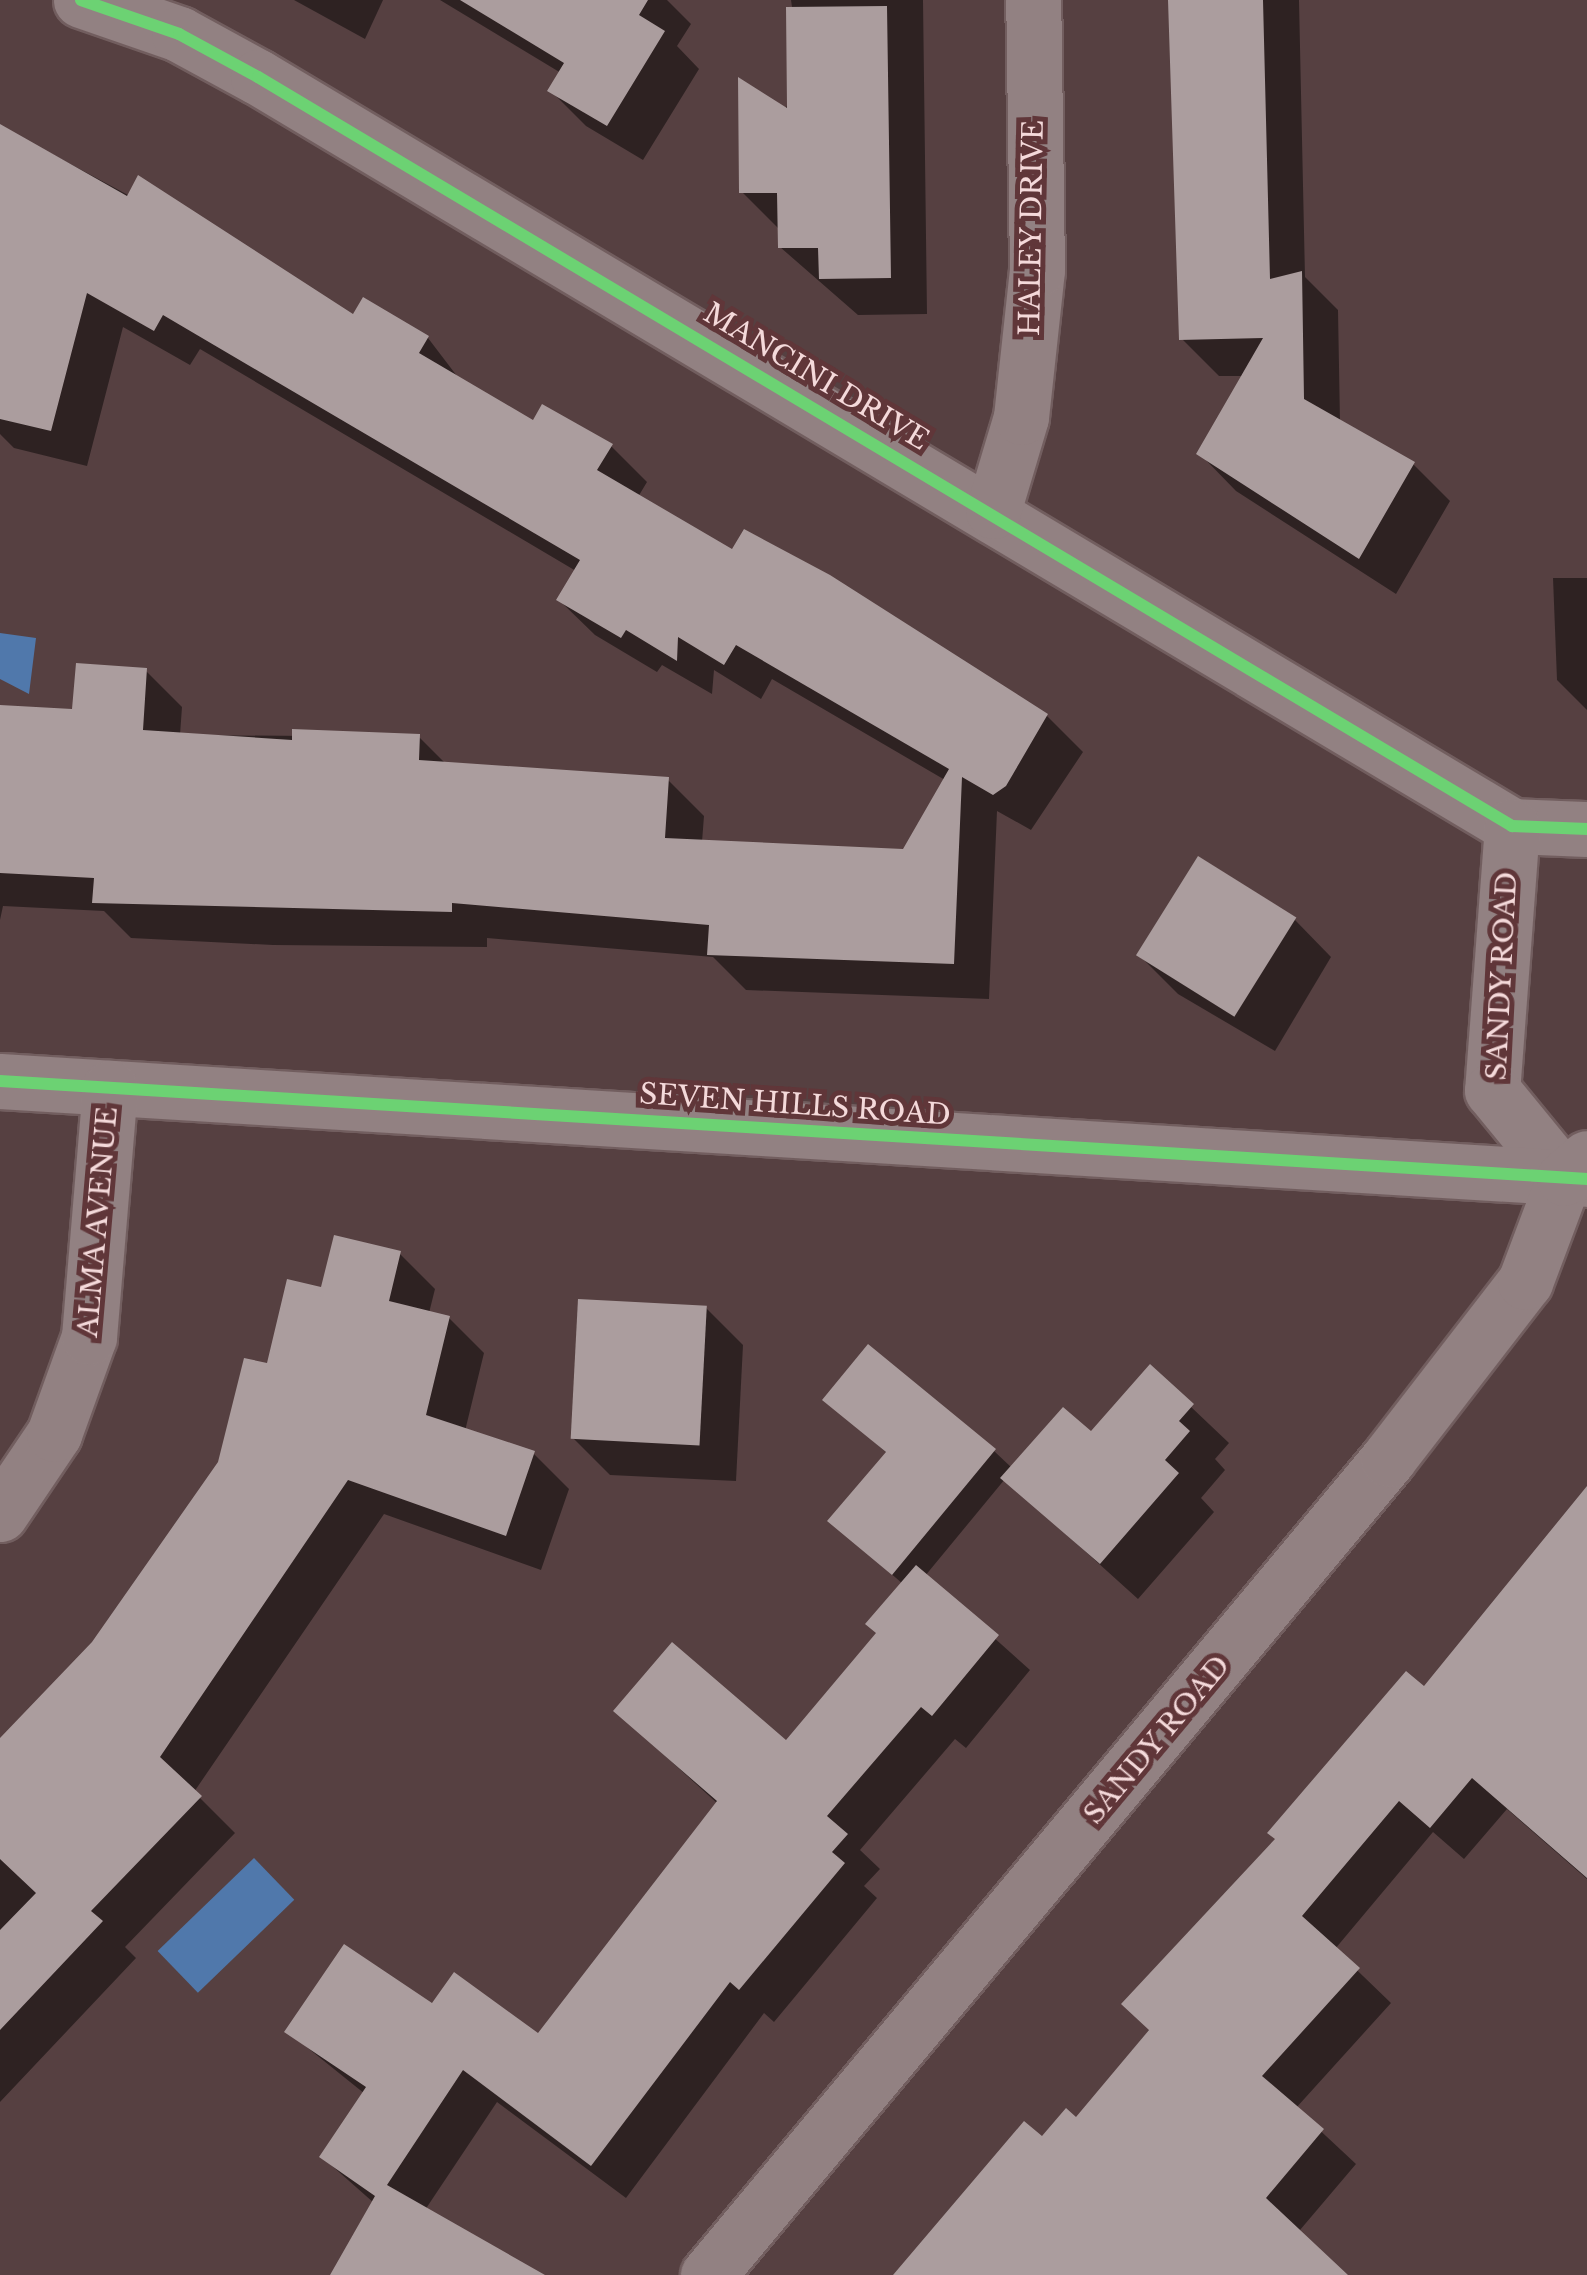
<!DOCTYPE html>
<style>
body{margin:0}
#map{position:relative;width:1587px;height:2275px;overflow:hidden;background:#564041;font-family:"Libre Baskerville",serif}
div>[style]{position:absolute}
.water>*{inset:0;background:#5078ab;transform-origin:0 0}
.shadow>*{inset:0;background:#0007}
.building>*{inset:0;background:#ab9d9e;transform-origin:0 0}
.roads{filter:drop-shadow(2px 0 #725e5f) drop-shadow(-2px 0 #725e5f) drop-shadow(0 2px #725e5f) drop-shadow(0 -2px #725e5f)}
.minor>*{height:55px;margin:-27.5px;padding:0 27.5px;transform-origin:27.5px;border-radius:27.5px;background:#928182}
.cycleway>*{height:12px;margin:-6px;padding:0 6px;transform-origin:6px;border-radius:6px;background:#6cd273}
span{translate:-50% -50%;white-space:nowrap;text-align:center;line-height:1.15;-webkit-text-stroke:10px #603639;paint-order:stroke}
.street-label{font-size:28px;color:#f4d9da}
</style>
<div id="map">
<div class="water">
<div style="clip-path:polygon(0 633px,36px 638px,29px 694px,0 679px)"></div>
<div style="left:254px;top:1858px;width:58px;height:134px;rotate:46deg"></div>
</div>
<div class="shadow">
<div style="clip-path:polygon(294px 0,383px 0,365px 39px)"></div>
<div style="clip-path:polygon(440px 0,667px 0,691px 24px,677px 46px,699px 69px,643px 160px,586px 126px,550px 90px,561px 73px)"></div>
<div style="clip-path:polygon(791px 0,923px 0,927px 314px,858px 315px,780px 247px,780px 230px,742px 192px,802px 77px)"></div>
<div style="clip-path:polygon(1172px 0,1299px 0,1305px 277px,1338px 310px,1340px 422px,1413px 464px,1450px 501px,1396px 594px,1236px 491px,1200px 454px,1245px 376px,1219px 376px,1182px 339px)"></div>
<div style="clip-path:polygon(0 126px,354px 317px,364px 300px,428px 338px,460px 380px,534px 423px,611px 446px,647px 482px,638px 497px,733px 553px,829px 577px,1047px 716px,1083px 752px,1031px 830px,997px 811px,989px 999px,746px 990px,713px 957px,487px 938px,487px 947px,273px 945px,131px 938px,104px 911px,3px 906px,0 920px,0 708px,75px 711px,146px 671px,182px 707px,180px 735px,419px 737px,447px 765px,668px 780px,704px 816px,702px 842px,905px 852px,945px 780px,772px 679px,761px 699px,714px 670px,712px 694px,662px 665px,657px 672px,595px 635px,559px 600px,576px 571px,200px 349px,190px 365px,123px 327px,87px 466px,14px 448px,0 434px)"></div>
<div style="clip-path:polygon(1553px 578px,1587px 578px,1587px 710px,1557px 680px)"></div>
<div style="clip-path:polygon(1295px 920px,1331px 957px,1275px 1051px,1178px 994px,1141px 957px)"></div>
<div style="clip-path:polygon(400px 1254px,435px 1289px,429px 1313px,449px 1318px,484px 1353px,465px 1431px,534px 1454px,569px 1489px,541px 1570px,384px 1514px,194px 1792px,235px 1833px,125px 1947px,136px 1958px,0 2102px,0 1742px,94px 1643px,220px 1463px,269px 1366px,322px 1290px)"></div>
<div style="clip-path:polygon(706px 1308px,743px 1345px,736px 1481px,610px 1475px,573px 1438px)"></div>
<div style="clip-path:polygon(1150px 1368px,1229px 1443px,1215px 1459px,1225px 1470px,1201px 1498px,1214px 1512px,1138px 1599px,1005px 1479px,925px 1576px,1030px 1670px,966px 1748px,955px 1739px,860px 1850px,880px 1869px,864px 1886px,877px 1898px,774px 2022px,764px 2013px,626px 2198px,497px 2102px,425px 2210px,523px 2275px,349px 2275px,374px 2203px,322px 2157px,365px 2094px,288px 2032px,432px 2006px,538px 2036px,718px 1804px,616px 1711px,787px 1744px,879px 1634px,903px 1584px,830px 1521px,888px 1454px,825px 1399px,994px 1451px,1012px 1468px,1091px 1435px)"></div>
<div style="clip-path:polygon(1587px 1490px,1587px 1879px,1507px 1809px,1464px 1859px,1433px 1832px,1335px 1949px,1391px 2003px,1296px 2108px,1356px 2164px,1300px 2230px,1322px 2275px,905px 2275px,1043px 2139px,1076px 2120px)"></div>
</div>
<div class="building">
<div style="clip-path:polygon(460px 0,648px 0,639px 15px,665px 31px,607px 126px,547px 91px,564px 63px)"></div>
<div style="clip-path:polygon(1168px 0,1263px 0,1270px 279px,1302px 271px,1304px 399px,1415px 462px,1359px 559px,1196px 454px,1263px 338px,1179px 340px)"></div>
<div style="clip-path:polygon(887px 6px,891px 278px,819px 279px,818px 248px,778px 248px,777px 193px,739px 193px,738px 77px,787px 108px,786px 7px)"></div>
<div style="clip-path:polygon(0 124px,127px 196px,138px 175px,353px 314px,363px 297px,429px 336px,419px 353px,533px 420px,542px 404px,613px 444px,597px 470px,732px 549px,744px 529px,830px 575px,1048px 714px,1006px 786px,993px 795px,962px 777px,954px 964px,707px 955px,709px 925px,452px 903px,452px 912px,92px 903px,94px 878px,0 873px,0 705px,72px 709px,76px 663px,147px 668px,143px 730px,292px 740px,292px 729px,420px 734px,419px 760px,669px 777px,665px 838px,903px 849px,949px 769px,736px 645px,724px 665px,678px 637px,677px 661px,626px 630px,621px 638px,556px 600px,580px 560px,163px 315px,154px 331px,87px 293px,51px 431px,0 419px)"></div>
<div style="left:1198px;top:856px;width:116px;height:117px;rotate:32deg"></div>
<div style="clip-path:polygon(334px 1235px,401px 1251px,389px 1301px,450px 1316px,426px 1415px,535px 1451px,506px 1536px,348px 1480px,160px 1757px,202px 1796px,91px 1911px,103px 1921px,0 2030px,0 1930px,36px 1893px,0 1859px,0 1738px,92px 1642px,218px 1462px,244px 1358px,267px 1363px,287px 1279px,321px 1287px)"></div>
<div style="left:578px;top:1299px;width:129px;height:140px;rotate:3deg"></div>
<div style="clip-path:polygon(868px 1344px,996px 1449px,892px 1575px,827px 1521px,886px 1452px,822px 1400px)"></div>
<div style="clip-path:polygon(1150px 1364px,1194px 1404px,1179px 1421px,1190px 1431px,1165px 1460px,1179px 1473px,1100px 1564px,1000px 1478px,1063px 1407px,1091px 1431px)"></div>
<div style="clip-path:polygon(1587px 1486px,1587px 1878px,1472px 1778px,1430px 1828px,1399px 1801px,1302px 1916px,1360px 1968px,1262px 2076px,1324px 2129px,1266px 2198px,1348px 2275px,893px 2275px,1024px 2121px,1042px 2136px,1066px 2108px,1076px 2117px,1149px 2030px,1121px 2004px,1275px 1839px,1267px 1833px,1406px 1671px,1424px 1686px)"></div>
<div style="clip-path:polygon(916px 1565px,999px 1635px,932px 1716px,921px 1707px,827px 1816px,848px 1834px,832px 1852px,845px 1863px,739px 1990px,730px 1982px,591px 2166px,463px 2070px,387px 2185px,545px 2275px,330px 2275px,375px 2196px,319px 2157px,366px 2087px,284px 2032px,344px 1944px,432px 2003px,454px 1972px,538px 2033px,717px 1801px,613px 1711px,672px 1642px,786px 1740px,876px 1633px,865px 1624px)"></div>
</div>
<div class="roads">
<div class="minor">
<div style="left:81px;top:0;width:104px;rotate:19.1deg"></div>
<div style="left:179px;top:34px;width:90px;rotate:28.6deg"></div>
<div style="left:258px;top:77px;width:1461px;rotate:30.85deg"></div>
<div style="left:1512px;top:826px;width:75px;rotate:2.3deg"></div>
<div style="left:993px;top:511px;width:98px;rotate:-73.4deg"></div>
<div style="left:1021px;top:417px;width:148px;rotate:-83.8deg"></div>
<div style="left:1037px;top:270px;width:270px;rotate:-90.8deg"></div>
<div style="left:1512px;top:826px;width:265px;rotate:94.3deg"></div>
<div style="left:1492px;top:1090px;width:114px;rotate:50.7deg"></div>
<div style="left:0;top:1081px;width:1590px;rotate:3.53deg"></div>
<div style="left:0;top:1514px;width:97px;rotate:-56deg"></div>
<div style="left:54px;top:1434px;width:103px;rotate:-70.2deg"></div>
<div style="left:89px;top:1337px;width:250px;rotate:-85.2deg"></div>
<div style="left:708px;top:2275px;width:1062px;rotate:-50.19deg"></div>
<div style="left:1388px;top:1459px;width:224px;rotate:-52.3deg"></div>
<div style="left:1525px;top:1282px;width:111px;rotate:-69.4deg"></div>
<div style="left:1564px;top:1178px;width:30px;rotate:-41deg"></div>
</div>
</div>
<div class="cycleway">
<div style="left:81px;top:0;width:104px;rotate:19.1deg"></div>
<div style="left:179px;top:34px;width:90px;rotate:28.6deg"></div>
<div style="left:258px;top:77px;width:1461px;rotate:30.85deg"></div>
<div style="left:1512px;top:826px;width:75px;rotate:2.3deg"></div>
<div style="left:0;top:1081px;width:1590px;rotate:3.53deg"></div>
</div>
<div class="street-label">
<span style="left:1032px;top:228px;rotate:-89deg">HALEY DRIVE</span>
<span style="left:816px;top:377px;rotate:31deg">MANCINI DRIVE</span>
<span style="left:1502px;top:976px;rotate:-87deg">SANDY ROAD</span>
<span style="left:795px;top:1105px;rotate:4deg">SEVEN HILLS ROAD</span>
<span style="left:98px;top:1222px;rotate:-85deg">ALMA AVENUE</span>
<span style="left:1157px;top:1740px;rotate:-50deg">SANDY ROAD</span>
</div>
</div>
